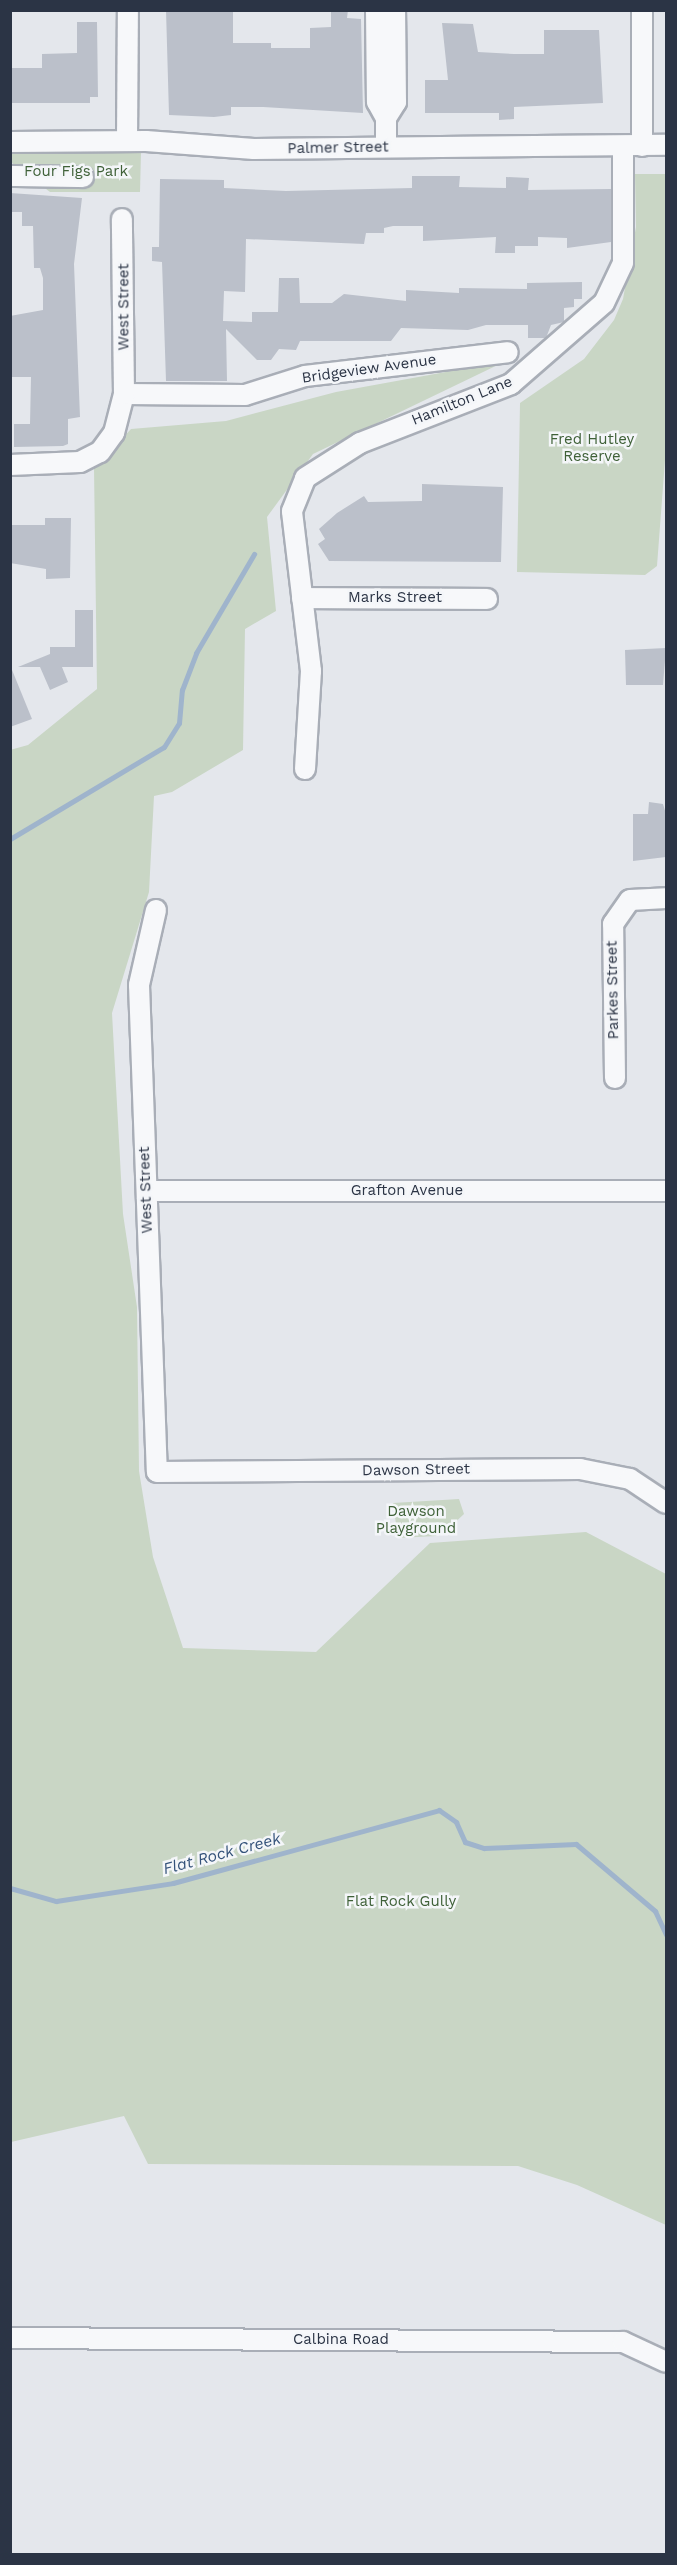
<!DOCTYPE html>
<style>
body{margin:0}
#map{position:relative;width:677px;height:2565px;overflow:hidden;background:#e4e7ec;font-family:"Work Sans",sans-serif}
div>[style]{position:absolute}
.green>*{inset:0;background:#c9d6c5}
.stream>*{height:5px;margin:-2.5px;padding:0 2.5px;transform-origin:2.5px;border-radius:2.5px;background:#9fb4cc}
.building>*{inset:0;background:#bbc0ca}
.roads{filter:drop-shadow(2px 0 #a9aeb7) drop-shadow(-2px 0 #a9aeb7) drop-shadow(0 2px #a9aeb7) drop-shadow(0 -2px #a9aeb7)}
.street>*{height:20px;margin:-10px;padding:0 10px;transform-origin:10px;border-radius:10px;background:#f7f8fa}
span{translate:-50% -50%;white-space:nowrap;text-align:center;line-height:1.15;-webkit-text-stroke:5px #f4f6f9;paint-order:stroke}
.street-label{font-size:15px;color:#2b3445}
.park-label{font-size:15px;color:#3f6138}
.water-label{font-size:16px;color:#34527a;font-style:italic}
.frame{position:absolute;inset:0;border:12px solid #2b3445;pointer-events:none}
</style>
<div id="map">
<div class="green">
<div style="clip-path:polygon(141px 152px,140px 192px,50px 192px,11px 162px,11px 153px)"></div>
<div style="clip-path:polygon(635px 174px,666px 174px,666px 447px,657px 566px,645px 575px,517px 572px,520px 403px,584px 359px,614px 320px,623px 299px,636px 227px)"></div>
<div style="clip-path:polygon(506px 361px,313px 454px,267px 517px,276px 611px,245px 629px,243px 750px,172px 792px,154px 796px,149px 892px,112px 1013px,123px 1214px,137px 1307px,139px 1471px,153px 1557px,183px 1648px,316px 1652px,430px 1543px,586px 1532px,666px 1574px,666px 2225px,577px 2185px,518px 2166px,148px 2164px,124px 2116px,11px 2142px,10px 750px,28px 745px,97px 689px,94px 468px,131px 429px,226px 421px,336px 392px)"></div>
<div style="clip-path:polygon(459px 1499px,464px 1514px,448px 1529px,436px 1536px,398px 1538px,393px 1503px)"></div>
</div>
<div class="stream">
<div style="left:10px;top:839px;width:179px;rotate:-30.9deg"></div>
<div style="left:164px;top:747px;width:28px;rotate:-58deg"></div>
<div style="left:179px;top:723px;width:33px;rotate:-85deg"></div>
<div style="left:182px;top:690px;width:40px;rotate:-69deg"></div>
<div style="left:196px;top:653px;width:115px;rotate:-59.6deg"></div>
<div style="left:10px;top:1888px;width:48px;rotate:15.8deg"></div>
<div style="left:56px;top:1901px;width:118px;rotate:-8.7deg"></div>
<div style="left:173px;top:1883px;width:276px;rotate:-15.3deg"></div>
<div style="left:439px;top:1810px;width:21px;rotate:35deg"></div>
<div style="left:456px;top:1822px;width:22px;rotate:66deg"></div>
<div style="left:465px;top:1842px;width:20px;rotate:18deg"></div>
<div style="left:484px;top:1848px;width:92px;rotate:-2.5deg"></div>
<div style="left:576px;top:1844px;width:104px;rotate:40.3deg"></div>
<div style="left:655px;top:1911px;width:26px;rotate:65deg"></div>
</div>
<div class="building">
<div style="clip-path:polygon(166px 10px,233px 10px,233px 43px,271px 43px,271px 48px,310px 48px,310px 28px,331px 27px,331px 10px,348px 10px,347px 18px,361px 19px,363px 113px,263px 107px,231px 107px,231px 115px,214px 117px,169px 115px)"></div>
<div style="clip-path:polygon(77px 22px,97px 22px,98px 97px,90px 97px,90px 103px,11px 103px,11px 68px,42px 68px,42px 54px,77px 53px)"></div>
<div style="clip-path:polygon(442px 23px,473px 24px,478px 52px,514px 54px,544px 54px,544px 30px,599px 30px,603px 103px,514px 107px,514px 119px,499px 120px,499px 113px,425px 113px,425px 80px,448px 80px)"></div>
<div style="clip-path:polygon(412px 176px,460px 176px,459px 187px,506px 188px,506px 177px,529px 178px,528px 190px,611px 189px,611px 242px,567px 248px,567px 238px,538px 237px,538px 246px,515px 246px,515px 253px,495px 253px,496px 237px,423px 241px,423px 226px,393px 226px,384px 228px,384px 233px,366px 233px,364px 244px,246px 239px,245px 292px,224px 291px,223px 321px,252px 322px,252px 312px,278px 312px,279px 278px,299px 278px,300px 303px,332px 303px,344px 294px,406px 301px,406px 290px,459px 293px,459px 288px,527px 289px,527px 283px,582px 282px,582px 299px,574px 299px,574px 307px,564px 308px,564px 322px,551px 325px,546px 338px,528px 338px,528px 325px,486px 325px,468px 330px,401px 328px,391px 341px,300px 341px,296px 350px,279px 349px,271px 360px,257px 360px,226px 329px,227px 381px,166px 381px,162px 262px,152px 261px,152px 247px,159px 247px,160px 179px,224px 180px,224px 188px,286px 191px,412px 188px)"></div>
<div style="clip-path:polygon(10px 193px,82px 198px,74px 264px,80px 417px,68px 419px,68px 444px,63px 446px,14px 447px,14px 424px,30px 424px,31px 377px,10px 377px,10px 316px,43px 310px,43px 278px,40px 268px,34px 268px,33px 226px,22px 226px,22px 212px,10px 212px)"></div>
<div style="clip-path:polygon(422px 484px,503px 487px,501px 562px,329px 561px,318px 544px,325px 539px,319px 529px,337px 513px,364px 496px,368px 502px,422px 501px)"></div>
<div style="clip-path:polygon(45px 518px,71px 518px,70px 578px,46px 579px,46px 569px,10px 563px,10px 525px,45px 525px)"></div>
<div style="clip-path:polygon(75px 610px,93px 610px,93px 667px,62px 667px,68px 682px,50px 690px,40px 667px,18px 667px,50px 654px,50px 647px,75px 647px)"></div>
<div style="clip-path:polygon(666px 648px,663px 685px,626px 685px,625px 650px)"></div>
<div style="clip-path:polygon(10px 665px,32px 719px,10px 727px)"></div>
<div style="clip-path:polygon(649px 802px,663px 804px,666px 814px,666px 857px,633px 861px,633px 814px,648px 814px)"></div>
</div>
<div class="roads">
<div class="street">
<div style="left:376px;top:10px;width:92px;rotate:89.4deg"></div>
<div style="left:377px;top:102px;width:18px;rotate:61deg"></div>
<div style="left:386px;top:118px;width:29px;rotate:90deg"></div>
<div style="left:386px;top:118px;width:19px;rotate:-58deg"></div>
<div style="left:396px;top:102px;width:92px;rotate:-90.6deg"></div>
<div style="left:127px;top:141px;width:131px;rotate:-89.6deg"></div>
<div style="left:10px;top:142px;width:136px;rotate:-0.4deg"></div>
<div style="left:146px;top:141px;width:108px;rotate:4.2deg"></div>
<div style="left:254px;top:149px;width:412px;rotate:-0.6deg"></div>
<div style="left:642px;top:146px;width:136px;rotate:-90deg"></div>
<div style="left:10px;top:176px;width:73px;rotate:0.8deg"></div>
<div style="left:124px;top:394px;width:121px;rotate:0.5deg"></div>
<div style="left:245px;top:395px;width:63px;rotate:-17.6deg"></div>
<div style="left:305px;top:376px;width:204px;rotate:-6.7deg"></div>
<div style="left:10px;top:465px;width:70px;rotate:-2.5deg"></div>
<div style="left:80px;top:462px;width:22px;rotate:-27deg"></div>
<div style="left:100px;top:452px;width:24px;rotate:-54deg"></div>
<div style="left:114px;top:433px;width:40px;rotate:-75.6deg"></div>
<div style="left:124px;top:394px;width:175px;rotate:-90.7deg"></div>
<div style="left:302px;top:598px;width:185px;rotate:0.3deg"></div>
<div style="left:305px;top:769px;width:98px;rotate:-86.5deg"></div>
<div style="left:311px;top:671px;width:161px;rotate:-96.8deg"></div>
<div style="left:292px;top:511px;width:35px;rotate:-68deg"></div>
<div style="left:305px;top:478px;width:65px;rotate:-32.5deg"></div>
<div style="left:360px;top:443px;width:162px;rotate:-21.3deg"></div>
<div style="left:511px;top:384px;width:123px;rotate:-41.1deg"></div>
<div style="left:604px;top:303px;width:44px;rotate:-64.6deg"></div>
<div style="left:623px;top:263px;width:117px;rotate:-90deg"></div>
<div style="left:156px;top:910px;width:77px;rotate:102.8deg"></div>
<div style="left:139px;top:985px;width:487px;rotate:87.9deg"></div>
<div style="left:157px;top:1472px;width:423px;rotate:-0.4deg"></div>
<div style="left:580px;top:1469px;width:51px;rotate:11.3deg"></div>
<div style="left:630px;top:1479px;width:43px;rotate:33.7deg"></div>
<div style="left:615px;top:1078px;width:154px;rotate:-90.7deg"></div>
<div style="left:613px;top:924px;width:29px;rotate:-55deg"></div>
<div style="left:630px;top:900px;width:36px;rotate:-3deg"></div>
<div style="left:147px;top:1191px;width:519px"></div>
<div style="left:10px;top:2338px;width:613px;rotate:0.37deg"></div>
<div style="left:623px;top:2342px;width:47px;rotate:24.9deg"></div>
</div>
</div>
<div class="street-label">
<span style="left:338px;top:148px;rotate:-1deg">Palmer Street</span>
<span style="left:124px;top:307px;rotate:-90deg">West Street</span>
<span style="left:369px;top:369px;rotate:-8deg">Bridgeview Avenue</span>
<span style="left:462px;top:401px;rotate:-22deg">Hamilton Lane</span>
<span style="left:395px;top:598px">Marks Street</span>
<span style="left:613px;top:990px;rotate:-91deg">Parkes Street</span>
<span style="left:146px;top:1190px;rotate:-92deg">West Street</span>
<span style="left:407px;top:1191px">Grafton Avenue</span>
<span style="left:416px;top:1470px;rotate:-1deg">Dawson Street</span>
<span style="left:341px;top:2340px">Calbina Road</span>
</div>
<div class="park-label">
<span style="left:76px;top:172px">Four Figs Park</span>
<span style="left:592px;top:448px">Fred Hutley<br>Reserve</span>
<span style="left:416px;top:1520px">Dawson<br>Playground</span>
<span style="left:401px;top:1902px">Flat Rock Gully</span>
</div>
<div class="water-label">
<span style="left:222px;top:1854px;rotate:-15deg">Flat Rock Creek</span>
</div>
<div class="frame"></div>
</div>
